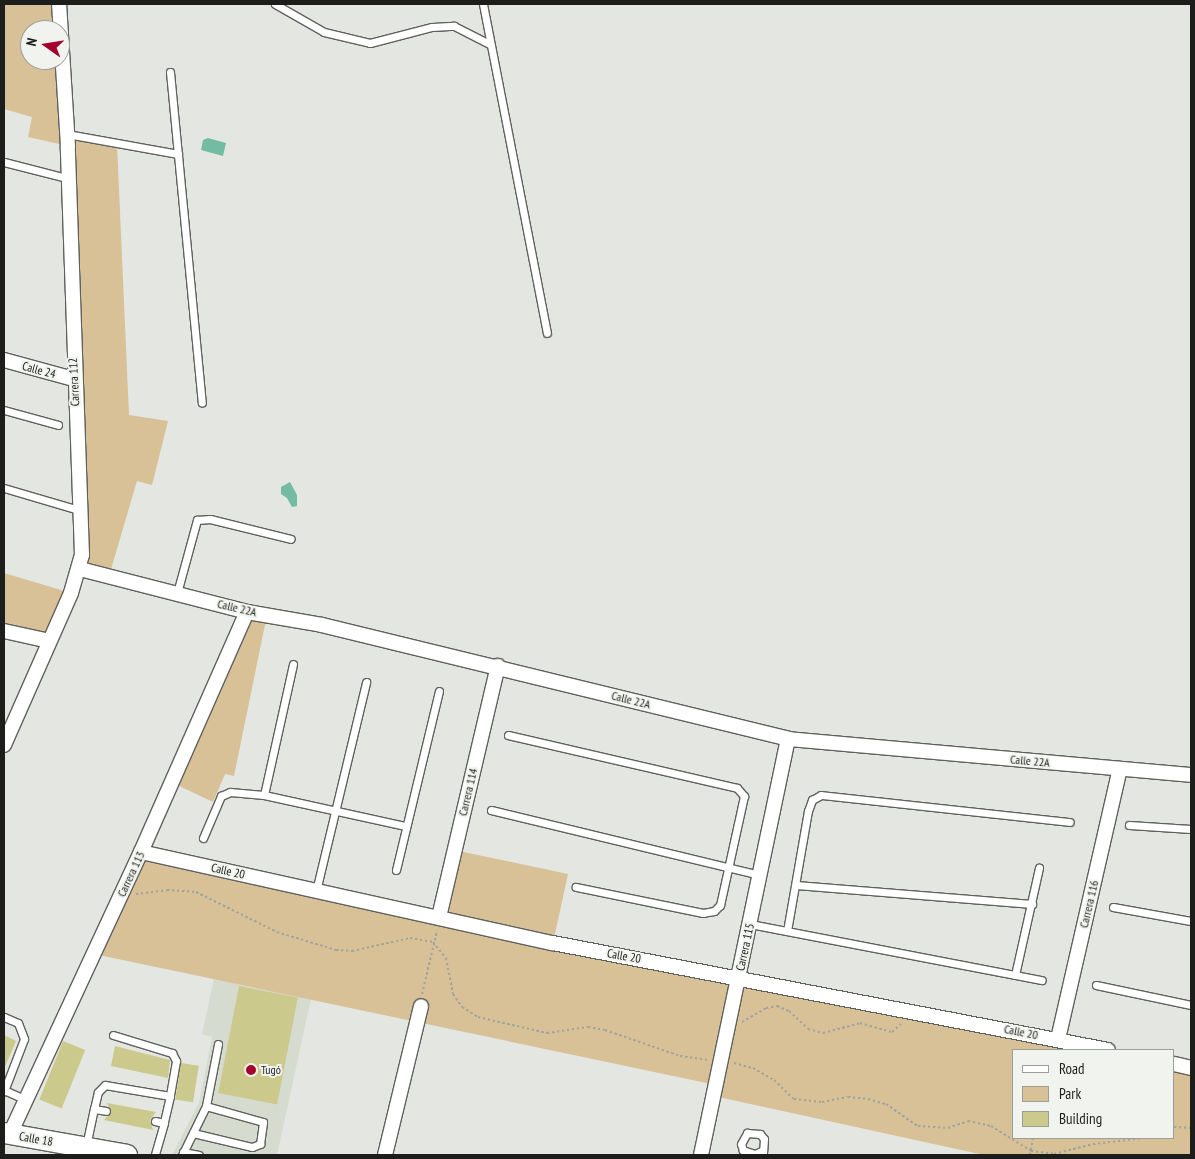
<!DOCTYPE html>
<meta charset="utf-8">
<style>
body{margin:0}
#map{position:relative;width:1195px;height:1159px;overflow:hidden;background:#e4e6e1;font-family:"PT Sans Narrow",sans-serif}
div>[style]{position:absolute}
.built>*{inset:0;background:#d6dbcf}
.green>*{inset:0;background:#d8c196}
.water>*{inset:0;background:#74bba3}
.building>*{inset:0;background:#ccc98c;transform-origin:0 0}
.path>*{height:2px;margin-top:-1px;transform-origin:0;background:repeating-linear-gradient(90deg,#a1a39f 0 2.5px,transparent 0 5px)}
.roads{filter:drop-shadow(1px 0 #5f615d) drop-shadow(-1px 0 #5f615d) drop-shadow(0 1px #5f615d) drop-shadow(0 -1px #5f615d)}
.lane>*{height:7px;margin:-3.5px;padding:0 3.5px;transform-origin:3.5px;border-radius:3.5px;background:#fff}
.street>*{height:14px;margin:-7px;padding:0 7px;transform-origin:7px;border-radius:7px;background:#fff}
.secondary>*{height:20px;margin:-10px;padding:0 10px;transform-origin:10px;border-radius:10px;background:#fff}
.dots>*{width:14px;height:14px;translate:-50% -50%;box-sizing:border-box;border:2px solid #f1f4ee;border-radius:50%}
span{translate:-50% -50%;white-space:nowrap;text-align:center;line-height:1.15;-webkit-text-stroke:4px #f1f4ee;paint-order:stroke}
.street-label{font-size:12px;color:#1d1e1c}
.poi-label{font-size:12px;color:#1d1e1c}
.left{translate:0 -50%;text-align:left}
.frame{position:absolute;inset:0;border:5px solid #1d1e1c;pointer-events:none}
.legend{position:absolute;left:1012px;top:1049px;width:162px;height:90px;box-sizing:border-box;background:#f1f4ee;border:1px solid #9c9e9a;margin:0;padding:6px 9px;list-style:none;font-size:15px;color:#1d1e1c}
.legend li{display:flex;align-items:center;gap:10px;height:25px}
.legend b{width:25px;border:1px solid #9c9e9a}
.north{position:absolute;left:20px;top:20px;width:50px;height:50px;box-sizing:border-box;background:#f1f4ee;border:1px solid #9c9e9a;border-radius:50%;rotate:283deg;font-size:14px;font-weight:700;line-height:20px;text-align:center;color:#1d1e1c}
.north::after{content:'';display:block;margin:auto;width:18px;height:22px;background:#a2022b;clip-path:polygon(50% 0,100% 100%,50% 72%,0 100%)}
</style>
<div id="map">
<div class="built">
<div style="clip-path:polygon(214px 979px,311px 999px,277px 1155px,172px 1155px,199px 1103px,212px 1037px,202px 1034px)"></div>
</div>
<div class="green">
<div style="clip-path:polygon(evenodd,4px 4px,59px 4px,67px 134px,117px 144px,129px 415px,168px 421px,152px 485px,137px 481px,109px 576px,80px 569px,68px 146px,28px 137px,32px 117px,4px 109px,4px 4px,30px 30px,60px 30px,60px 60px,30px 60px,30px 30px)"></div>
<div style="clip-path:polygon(4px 573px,71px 593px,49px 641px,4px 631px)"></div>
<div style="clip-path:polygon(247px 612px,267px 615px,234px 776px,225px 774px,213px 802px,173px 783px)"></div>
<div style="clip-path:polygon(454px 850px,568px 874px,553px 943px,1108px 1050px,1014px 1050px,1014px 1138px,1174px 1138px,1174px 1064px,1191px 1068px,1191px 1155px,984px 1155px,714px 1096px,716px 1085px,94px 954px,141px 852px,439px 917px)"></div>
</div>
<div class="water">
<div style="clip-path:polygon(208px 138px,226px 143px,223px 156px,201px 150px,203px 140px)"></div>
<div style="clip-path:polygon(290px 482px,297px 495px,297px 506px,292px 507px,287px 498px,281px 494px,281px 487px)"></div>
</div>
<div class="building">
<div style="left:239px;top:986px;width:60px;height:109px;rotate:11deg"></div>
<div style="clip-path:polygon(4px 1035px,16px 1041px,4px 1069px)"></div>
<div style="left:63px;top:1041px;width:24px;height:63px;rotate:22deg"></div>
<div style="clip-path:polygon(115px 1046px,170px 1060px,168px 1078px,111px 1066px)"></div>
<div style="left:181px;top:1063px;width:18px;height:37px;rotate:9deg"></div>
<div style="clip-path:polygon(107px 1103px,156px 1112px,150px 1120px,153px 1130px,104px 1120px,111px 1112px)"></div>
</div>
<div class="path">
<div style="left:136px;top:894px;width:31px;rotate:-7deg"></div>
<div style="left:167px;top:890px;width:29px;rotate:4deg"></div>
<div style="left:196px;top:892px;width:90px;rotate:26.3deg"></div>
<div style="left:277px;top:932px;width:62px;rotate:17deg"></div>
<div style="left:336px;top:950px;width:16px;rotate:4deg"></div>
<div style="left:352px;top:951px;width:59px;rotate:-12.6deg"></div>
<div style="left:410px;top:938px;width:23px;rotate:10deg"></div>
<div style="left:433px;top:942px;width:21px;rotate:51deg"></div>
<div style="left:446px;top:958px;width:37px;rotate:79deg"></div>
<div style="left:453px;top:994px;width:16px;rotate:55deg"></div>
<div style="left:462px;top:1007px;width:19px;rotate:32deg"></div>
<div style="left:478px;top:1017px;width:71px;rotate:13.1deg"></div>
<div style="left:547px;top:1033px;width:41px;rotate:-8.3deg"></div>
<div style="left:588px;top:1027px;width:17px;rotate:10deg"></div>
<div style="left:605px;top:1030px;width:79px;rotate:19.1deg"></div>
<div style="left:680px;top:1056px;width:27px;rotate:8deg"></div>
<div style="left:422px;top:994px;width:65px;rotate:-76.6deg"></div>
<div style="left:742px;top:1022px;width:28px;rotate:-30deg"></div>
<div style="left:766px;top:1008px;width:11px;rotate:-10deg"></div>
<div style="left:777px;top:1006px;width:13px;rotate:23deg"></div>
<div style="left:789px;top:1011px;width:26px;rotate:43deg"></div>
<div style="left:808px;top:1029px;width:16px;rotate:15deg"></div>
<div style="left:823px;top:1033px;width:38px;rotate:-15deg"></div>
<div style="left:860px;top:1023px;width:33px;rotate:16deg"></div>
<div style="left:892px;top:1032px;width:12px;rotate:-42deg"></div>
<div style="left:734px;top:1063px;width:20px;rotate:15deg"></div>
<div style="left:753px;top:1068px;width:24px;rotate:30deg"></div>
<div style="left:774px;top:1080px;width:28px;rotate:44deg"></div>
<div style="left:794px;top:1099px;width:28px;rotate:6deg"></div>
<div style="left:822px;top:1102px;width:26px;rotate:-11deg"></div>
<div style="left:848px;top:1097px;width:20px;rotate:6deg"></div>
<div style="left:868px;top:1099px;width:19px;rotate:16deg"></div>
<div style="left:886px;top:1104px;width:39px;rotate:35deg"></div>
<div style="left:918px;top:1126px;width:30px;rotate:4deg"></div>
<div style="left:948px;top:1128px;width:21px;rotate:-19deg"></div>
<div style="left:968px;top:1121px;width:24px;rotate:12deg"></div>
<div style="left:991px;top:1126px;width:47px;rotate:32deg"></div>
<div style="left:1031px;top:1151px;width:23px;rotate:7deg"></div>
<div style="left:1054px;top:1154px;width:40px;rotate:-14.4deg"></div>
<div style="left:1093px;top:1144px;width:51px;rotate:-6.7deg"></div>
<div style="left:1174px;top:1127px;width:17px;rotate:3deg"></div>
<div style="left:1030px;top:1155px;width:17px;rotate:-80deg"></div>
</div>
<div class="roads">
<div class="lane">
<div style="left:275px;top:4px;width:56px;rotate:29.7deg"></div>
<div style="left:324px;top:32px;width:47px;rotate:13.4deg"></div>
<div style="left:370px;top:43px;width:64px;rotate:-14.5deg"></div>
<div style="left:432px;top:27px;width:22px;rotate:-3deg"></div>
<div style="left:454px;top:26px;width:39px;rotate:27deg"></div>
<div style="left:483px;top:4px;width:335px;rotate:79deg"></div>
<div style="left:170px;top:72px;width:332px;rotate:84.5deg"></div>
<div style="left:67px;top:134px;width:113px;rotate:10.2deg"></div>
<div style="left:4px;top:162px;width:65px;rotate:14.3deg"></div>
<div style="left:4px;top:410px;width:56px;rotate:15.5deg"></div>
<div style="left:4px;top:488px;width:81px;rotate:16.4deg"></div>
<div style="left:177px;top:593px;width:76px;rotate:-74.7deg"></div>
<div style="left:197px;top:520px;width:13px;rotate:-4deg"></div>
<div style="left:210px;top:519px;width:83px;rotate:13.9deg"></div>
<div style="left:508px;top:735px;width:235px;rotate:13deg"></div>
<div style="left:737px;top:788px;width:11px;rotate:49deg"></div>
<div style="left:744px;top:796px;width:112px;rotate:102.4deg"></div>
<div style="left:720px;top:905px;width:8px;rotate:135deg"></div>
<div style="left:714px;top:911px;width:11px;rotate:170deg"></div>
<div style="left:703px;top:913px;width:130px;rotate:-168.4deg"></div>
<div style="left:264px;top:795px;width:134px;rotate:-77.5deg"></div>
<div style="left:491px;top:810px;width:277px;rotate:13.6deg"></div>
<div style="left:1129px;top:825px;width:62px;rotate:3.7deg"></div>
<div style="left:203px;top:838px;width:46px;rotate:-66.8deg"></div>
<div style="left:221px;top:796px;width:10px;rotate:-24deg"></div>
<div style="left:230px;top:792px;width:34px;rotate:5deg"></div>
<div style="left:264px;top:795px;width:144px;rotate:12.4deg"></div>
<div style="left:396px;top:870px;width:184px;rotate:-76.5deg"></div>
<div style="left:796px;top:885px;width:237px;rotate:4.6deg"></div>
<div style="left:316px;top:891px;width:215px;rotate:-76.5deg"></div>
<div style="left:1113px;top:907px;width:79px;rotate:10.2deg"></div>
<div style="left:750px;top:924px;width:297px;rotate:10.9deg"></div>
<div style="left:787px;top:931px;width:122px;rotate:-80.1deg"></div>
<div style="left:808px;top:811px;width:12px;rotate:-70deg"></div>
<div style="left:812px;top:800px;width:10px;rotate:-29deg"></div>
<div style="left:821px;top:795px;width:250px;rotate:6.2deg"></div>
<div style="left:1015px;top:975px;width:110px;rotate:-77.4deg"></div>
<div style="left:1096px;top:985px;width:97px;rotate:11.9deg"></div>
<div style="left:4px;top:1017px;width:15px;rotate:23deg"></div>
<div style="left:18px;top:1023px;width:17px;rotate:69deg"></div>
<div style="left:24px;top:1039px;width:56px;rotate:111deg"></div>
<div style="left:113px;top:1035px;width:62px;rotate:17deg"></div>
<div style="left:172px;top:1053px;width:9px;rotate:63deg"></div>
<div style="left:176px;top:1061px;width:36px;rotate:100deg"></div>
<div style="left:4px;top:1090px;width:24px;rotate:24deg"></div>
<div style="left:94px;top:1109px;width:17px;rotate:-77deg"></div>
<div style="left:98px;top:1092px;width:10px;rotate:-45deg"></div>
<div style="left:105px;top:1085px;width:66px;rotate:9.6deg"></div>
<div style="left:170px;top:1096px;width:28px;rotate:103deg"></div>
<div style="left:155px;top:1121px;width:9px;rotate:13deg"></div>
<div style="left:164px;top:1123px;width:33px;rotate:106deg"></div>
<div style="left:193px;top:1133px;width:61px;rotate:13.3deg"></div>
<div style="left:252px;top:1147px;width:9px;rotate:-21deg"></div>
<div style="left:260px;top:1144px;width:22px;rotate:-82deg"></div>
<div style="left:263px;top:1122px;width:59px;rotate:-164.3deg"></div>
<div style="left:86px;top:1146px;width:38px;rotate:-78deg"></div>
<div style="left:94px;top:1109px;width:12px;rotate:9deg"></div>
<div style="left:761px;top:1151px;width:7px;rotate:153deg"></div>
<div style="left:755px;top:1154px;width:13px;rotate:-162deg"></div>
<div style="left:743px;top:1150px;width:6px;rotate:-108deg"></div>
<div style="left:741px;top:1144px;width:13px;rotate:-61deg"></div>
<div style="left:747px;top:1133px;width:13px;rotate:4deg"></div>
<div style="left:760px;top:1134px;width:6px;rotate:51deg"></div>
<div style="left:764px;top:1139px;width:16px;rotate:94deg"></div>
<div style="left:183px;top:1152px;width:16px;rotate:11deg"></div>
<div style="left:182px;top:1155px;width:55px;rotate:-63.9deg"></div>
<div style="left:206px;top:1106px;width:63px;rotate:-79deg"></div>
</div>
<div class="street">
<div style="left:4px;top:360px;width:73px;rotate:15.2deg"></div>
<div style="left:80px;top:569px;width:172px;rotate:14.4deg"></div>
<div style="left:247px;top:612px;width:76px;rotate:9.8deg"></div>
<div style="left:322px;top:625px;width:480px;rotate:13.7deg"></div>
<div style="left:788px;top:739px;width:405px;rotate:5.1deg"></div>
<div style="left:4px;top:631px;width:46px;rotate:12.5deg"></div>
<div style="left:4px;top:745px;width:166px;rotate:-66.2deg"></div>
<div style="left:71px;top:593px;width:40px;rotate:-74deg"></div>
<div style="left:82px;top:555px;width:409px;rotate:-92deg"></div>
<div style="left:68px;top:146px;width:142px;rotate:-93.6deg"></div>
<div style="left:141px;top:852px;width:422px;rotate:12.5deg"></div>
<div style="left:553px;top:943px;width:565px;rotate:10.91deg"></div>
<div style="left:439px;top:917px;width:258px;rotate:-76.8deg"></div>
<div style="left:1058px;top:1039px;width:277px;rotate:-77.1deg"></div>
<div style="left:1174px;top:1064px;width:17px;rotate:13deg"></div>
<div style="left:10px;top:1134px;width:311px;rotate:-65.1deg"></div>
<div style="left:141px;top:852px;width:262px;rotate:-66.2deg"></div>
<div style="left:385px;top:1155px;width:153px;rotate:-76.4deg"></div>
<div style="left:701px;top:1155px;width:425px;rotate:-78.2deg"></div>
</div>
<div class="secondary">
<div style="left:4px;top:1133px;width:125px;rotate:10.1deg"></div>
</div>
</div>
<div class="dots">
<div style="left:251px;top:1070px;background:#a2022b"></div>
</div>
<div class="street-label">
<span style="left:39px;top:370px;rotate:15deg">Calle 24</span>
<span style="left:74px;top:382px;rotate:-93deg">Carrera 112</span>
<span style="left:237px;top:608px;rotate:13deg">Calle 22A</span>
<span style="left:631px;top:700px;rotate:14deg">Calle 22A</span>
<span style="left:1030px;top:761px;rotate:5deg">Calle 22A</span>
<span style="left:468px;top:792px;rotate:-77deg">Carrera 114</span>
<span style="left:228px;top:871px;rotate:13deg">Calle 20</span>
<span style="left:131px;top:874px;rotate:-65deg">Carrera 113</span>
<span style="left:1089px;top:904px;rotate:-77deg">Carrera 116</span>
<span style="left:745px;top:947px;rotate:-78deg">Carrera 115</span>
<span style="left:624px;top:956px;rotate:10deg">Calle 20</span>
<span style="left:1021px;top:1032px;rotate:11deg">Calle 20</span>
<span style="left:36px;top:1139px;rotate:10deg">Calle 18</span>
</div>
<div class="poi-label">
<span class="left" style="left:261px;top:1070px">Tugó</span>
</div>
<div class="frame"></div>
<ul class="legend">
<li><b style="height:6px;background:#fff"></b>Road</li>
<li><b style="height:14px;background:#d8c196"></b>Park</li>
<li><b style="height:14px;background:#ccc98c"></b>Building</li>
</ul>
<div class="north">N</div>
</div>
